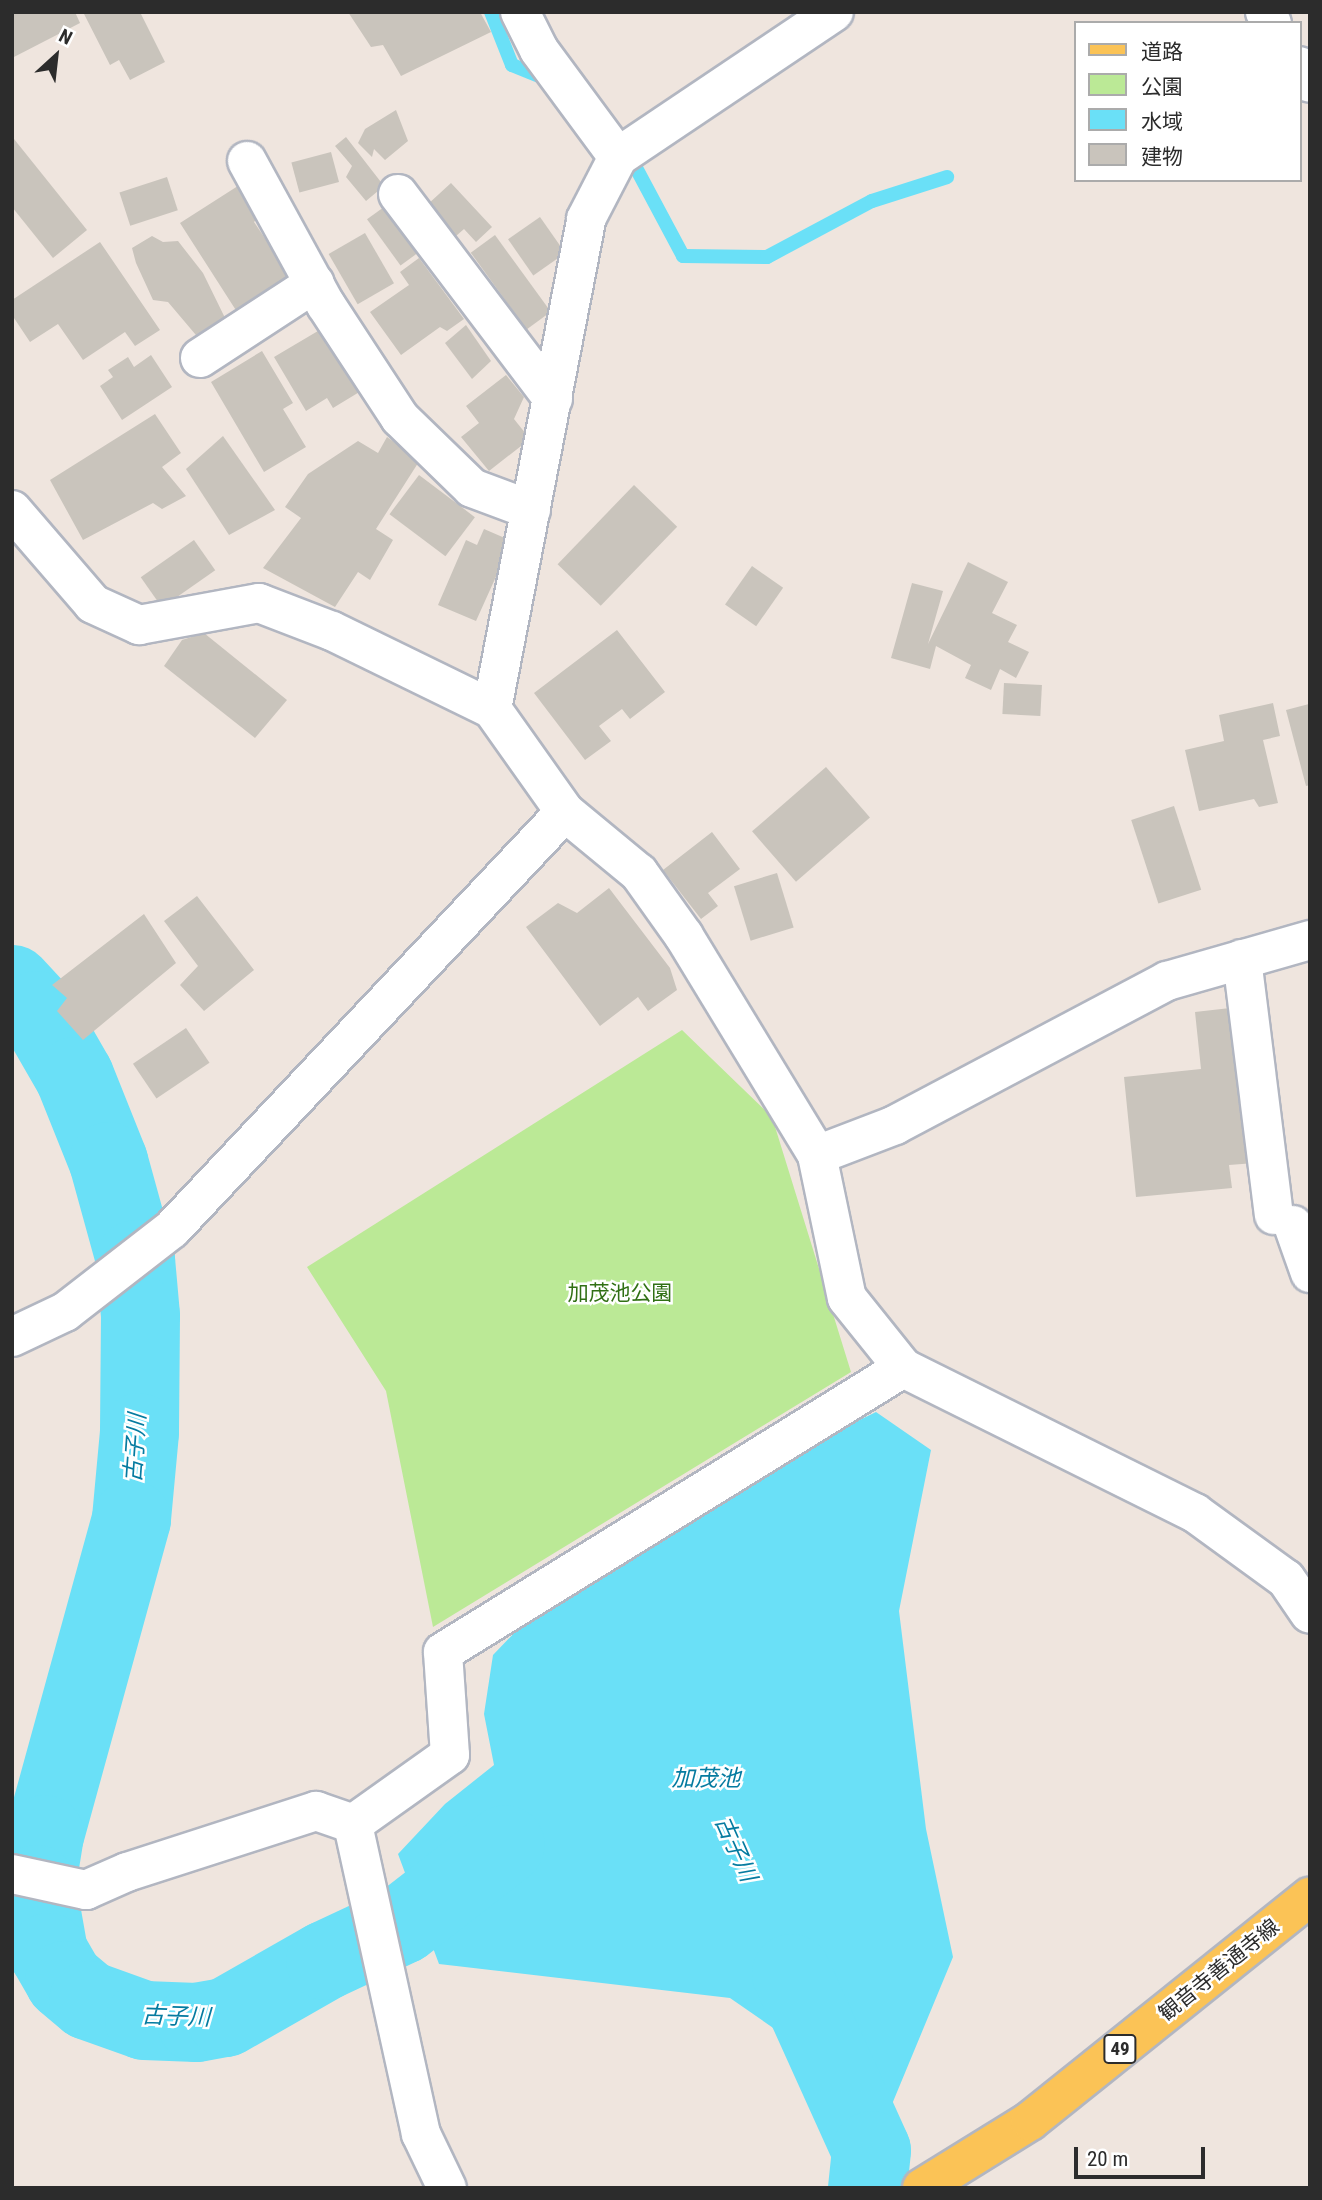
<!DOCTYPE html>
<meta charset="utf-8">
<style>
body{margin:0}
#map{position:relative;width:1322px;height:2200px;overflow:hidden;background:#efe5de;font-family:"Roboto Condensed","Noto Sans JP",sans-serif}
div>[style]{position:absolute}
.green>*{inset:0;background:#bbe996}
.water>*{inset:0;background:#6ae0f7}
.stream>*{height:14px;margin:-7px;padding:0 7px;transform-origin:7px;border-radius:7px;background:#6ae0f7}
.river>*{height:79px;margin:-39.5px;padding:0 39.5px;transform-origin:39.5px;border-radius:39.5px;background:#6ae0f7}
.building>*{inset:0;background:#c9c4bc;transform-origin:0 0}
.roads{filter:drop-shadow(2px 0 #b2b6c1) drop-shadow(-2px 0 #b2b6c1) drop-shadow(0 2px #b2b6c1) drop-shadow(0 -2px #b2b6c1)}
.street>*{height:38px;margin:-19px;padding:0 19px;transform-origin:19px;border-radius:19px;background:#fff}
.secondary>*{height:38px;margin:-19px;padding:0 19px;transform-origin:19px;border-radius:19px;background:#fff}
.primary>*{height:38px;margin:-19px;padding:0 19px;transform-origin:19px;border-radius:19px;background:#fbc356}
span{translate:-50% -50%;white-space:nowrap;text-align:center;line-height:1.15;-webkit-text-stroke:5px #fff;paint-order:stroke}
.shield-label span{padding:2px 5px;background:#fff;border:2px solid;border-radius:5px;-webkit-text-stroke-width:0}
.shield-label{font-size:19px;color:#2c2c2c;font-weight:700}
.park-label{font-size:21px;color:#317015}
.street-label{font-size:21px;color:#2c2c2c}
.water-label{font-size:23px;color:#057ba0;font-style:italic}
.frame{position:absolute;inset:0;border:14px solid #2c2c2c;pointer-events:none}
.legend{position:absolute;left:1074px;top:21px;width:228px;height:161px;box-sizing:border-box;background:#fff;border:2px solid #ababab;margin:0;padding:9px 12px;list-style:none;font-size:21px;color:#2c2c2c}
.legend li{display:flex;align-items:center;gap:14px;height:35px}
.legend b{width:35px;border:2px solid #ababab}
.north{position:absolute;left:21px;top:21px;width:70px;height:70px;-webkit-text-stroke:5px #fff;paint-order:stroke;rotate:27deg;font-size:19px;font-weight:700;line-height:28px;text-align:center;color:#2c2c2c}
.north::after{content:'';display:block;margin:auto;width:24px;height:32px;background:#2c2c2c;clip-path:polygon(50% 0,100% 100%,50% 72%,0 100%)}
.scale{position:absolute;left:1074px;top:2147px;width:131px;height:32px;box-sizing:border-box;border:4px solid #2c2c2c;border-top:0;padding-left:9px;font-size:21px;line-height:24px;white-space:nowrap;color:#2c2c2c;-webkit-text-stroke:5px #fff;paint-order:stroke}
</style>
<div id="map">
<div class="green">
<div style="clip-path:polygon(682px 1030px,772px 1117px,851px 1372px,433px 1627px,386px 1391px,307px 1267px)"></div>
</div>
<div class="water">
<div style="clip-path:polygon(876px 1412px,931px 1450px,899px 1611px,926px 1829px,953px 1957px,890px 2109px,730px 1998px,439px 1964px,398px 1854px,445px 1804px,494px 1765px,484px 1714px,493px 1655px,568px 1577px,739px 1479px)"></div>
</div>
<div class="stream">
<div style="left:491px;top:12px;width:57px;rotate:68.4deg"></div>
<div style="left:512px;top:65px;width:40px;rotate:22deg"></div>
<div style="left:627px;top:151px;width:119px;rotate:61.9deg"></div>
<div style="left:683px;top:256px;width:84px;rotate:0.7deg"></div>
<div style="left:767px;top:257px;width:119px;rotate:-28.1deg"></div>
<div style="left:872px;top:201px;width:79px;rotate:-17.7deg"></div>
</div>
<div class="river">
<div style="left:12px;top:984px;width:35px;rotate:47deg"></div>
<div style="left:36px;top:1010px;width:76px;rotate:60.1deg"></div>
<div style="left:74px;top:1076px;width:92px;rotate:68.2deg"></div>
<div style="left:108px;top:1161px;width:102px;rotate:74.6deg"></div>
<div style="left:135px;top:1259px;width:56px;rotate:84.9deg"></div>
<div style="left:140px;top:1315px;width:117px;rotate:90.5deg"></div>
<div style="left:139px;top:1432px;width:87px;rotate:95.3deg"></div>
<div style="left:131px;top:1519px;width:327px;rotate:105.4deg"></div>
<div style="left:44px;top:1834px;width:51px;rotate:99.1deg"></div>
<div style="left:36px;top:1884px;width:69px;rotate:80deg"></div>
<div style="left:48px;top:1952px;width:32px;rotate:60deg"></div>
<div style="left:64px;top:1980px;width:31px;rotate:40deg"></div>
<div style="left:88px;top:2000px;width:59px;rotate:19.7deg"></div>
<div style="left:144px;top:2020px;width:52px;rotate:2.2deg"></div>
<div style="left:196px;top:2022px;width:29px;rotate:-10deg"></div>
<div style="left:225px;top:2017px;width:115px;rotate:-29.7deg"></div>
<div style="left:325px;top:1960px;width:85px;rotate:-25.1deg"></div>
<div style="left:402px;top:1924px;width:130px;rotate:-37.8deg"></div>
<div style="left:791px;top:1973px;width:194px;rotate:65.7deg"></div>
<div style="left:871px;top:2150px;width:38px;rotate:96deg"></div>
</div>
<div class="building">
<div style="clip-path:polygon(12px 12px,75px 12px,80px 23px,12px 58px)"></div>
<div style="clip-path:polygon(83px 12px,140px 12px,165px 62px,130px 80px,119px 60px,110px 65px)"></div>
<div style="clip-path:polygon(348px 12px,480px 12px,491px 32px,401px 76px,383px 45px,371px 47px)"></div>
<div style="clip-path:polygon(396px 110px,408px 141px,385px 160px,374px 149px,372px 157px,358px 143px,365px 129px)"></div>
<div style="clip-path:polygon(346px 137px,384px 186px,366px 201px,346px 177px,352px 166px,335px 146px)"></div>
<div style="clip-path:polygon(14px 139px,87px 230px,53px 258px,12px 207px)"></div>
<div style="left:331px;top:152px;width:31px;height:41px;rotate:75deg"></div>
<div style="left:167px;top:177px;width:35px;height:50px;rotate:72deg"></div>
<div style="clip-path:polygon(451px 183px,492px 227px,476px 242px,464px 229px,456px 236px,427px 205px)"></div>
<div style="clip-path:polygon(241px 184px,261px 214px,254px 222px,293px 280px,239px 315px,180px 223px)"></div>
<div style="left:384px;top:207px;width:57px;height:21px;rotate:54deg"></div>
<div style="left:540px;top:217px;width:44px;height:39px;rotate:55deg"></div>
<div style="left:365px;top:233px;width:58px;height:42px;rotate:60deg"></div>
<div style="left:495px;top:235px;width:95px;height:30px;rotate:54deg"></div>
<div style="clip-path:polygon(152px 236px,163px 242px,178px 241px,203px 273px,228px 324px,201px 341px,168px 302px,153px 300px,136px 263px,132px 248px)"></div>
<div style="clip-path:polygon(100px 242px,160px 330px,135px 346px,125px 332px,83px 360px,58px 324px,30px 342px,12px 315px,12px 300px)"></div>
<div style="clip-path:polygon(419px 258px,464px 319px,447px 331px,440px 327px,401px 355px,370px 312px,409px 285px,400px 272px)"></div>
<div style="clip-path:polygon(466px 325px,491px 361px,472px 379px,445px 343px)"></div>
<div style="clip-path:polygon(323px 328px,361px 391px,333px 408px,327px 398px,306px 411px,274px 357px)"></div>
<div style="clip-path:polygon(262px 351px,293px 403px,283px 409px,306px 447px,264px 472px,211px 382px)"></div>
<div style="clip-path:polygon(151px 355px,172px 387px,122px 420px,100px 386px,113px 377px,108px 370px,128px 357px,134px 367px)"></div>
<div style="clip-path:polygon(506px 375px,524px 397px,514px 419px,530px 439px,489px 471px,461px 437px,479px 423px,466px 406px)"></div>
<div style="clip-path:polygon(155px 414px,181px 453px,162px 467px,186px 496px,162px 509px,153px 503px,83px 540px,50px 480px)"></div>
<div style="clip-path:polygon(223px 436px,275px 510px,229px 535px,186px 469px)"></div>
<div style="clip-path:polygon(387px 437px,420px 460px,376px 529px,393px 540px,370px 580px,358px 572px,335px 607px,263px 568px,301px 518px,285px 507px,308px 474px,358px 441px,378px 453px)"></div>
<div style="left:419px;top:475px;width:70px;height:49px;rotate:37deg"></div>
<div style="left:634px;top:485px;width:60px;height:110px;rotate:44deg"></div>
<div style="clip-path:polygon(484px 529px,512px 541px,476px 621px,438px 605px,466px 540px,477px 545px)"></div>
<div style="left:194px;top:540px;width:37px;height:65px;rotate:55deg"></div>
<div style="clip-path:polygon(968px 562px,1008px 582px,992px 613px,1017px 625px,1008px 642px,1029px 652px,1016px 678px,1000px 669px,991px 690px,965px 678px,971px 665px,936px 646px,930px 669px,891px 658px,912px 583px,943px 591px,928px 644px)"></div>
<div style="left:752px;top:566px;width:38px;height:47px;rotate:35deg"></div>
<div style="clip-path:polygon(617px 630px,665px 692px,630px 719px,622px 709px,599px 726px,611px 741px,585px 760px,534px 693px)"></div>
<div style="clip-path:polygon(204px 633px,287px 700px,255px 738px,164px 666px,182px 640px)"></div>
<div style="left:1004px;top:683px;width:38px;height:31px;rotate:3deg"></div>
<div style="clip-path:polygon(1273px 703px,1280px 736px,1263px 740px,1278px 803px,1259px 807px,1254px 799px,1199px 811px,1185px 750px,1224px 741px,1219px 715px)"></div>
<div style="clip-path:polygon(1309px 704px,1310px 785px,1306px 786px,1286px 710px)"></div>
<div style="left:826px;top:767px;width:67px;height:98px;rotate:49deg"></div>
<div style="left:1174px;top:806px;width:88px;height:45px;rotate:72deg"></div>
<div style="clip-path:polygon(712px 832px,740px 869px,708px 893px,718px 906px,701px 919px,663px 870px)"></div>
<div style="left:777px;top:873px;width:57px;height:45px;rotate:73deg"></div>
<div style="clip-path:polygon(609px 888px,670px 968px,677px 990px,648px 1011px,638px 997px,600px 1026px,526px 927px,558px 903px,577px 913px)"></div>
<div style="clip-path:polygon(197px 896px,254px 970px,204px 1011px,180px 985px,198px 966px,164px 921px)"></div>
<div style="clip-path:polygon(144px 914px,176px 963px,83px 1040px,57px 1011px,67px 998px,52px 985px)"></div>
<div style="clip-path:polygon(1239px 1007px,1255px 1163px,1229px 1165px,1232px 1188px,1136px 1197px,1124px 1077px,1201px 1069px,1195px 1012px)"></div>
<div style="left:186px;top:1028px;width:42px;height:64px;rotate:56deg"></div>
</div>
<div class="roads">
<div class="street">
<div style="left:520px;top:12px;width:42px;rotate:63.4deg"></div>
<div style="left:539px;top:50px;width:133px;rotate:53.6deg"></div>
<div style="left:247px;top:161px;width:164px;rotate:61.3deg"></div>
<div style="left:326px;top:305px;width:135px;rotate:56.8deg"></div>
<div style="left:400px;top:418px;width:100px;rotate:44.2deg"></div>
<div style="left:472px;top:488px;width:63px;rotate:20.4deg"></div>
<div style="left:398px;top:194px;width:257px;rotate:52.9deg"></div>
<div style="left:200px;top:358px;width:137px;rotate:-33.1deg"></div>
<div style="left:12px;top:510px;width:124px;rotate:49.2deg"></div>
<div style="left:93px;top:604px;width:51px;rotate:24.5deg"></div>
<div style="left:139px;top:625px;width:122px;rotate:-10.4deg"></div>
<div style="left:259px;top:603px;width:78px;rotate:21deg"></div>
<div style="left:332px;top:631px;width:178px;rotate:26deg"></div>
<div style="left:492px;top:709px;width:126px;rotate:54.7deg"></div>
<div style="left:565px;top:812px;width:96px;rotate:39.5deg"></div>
<div style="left:639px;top:873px;width:77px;rotate:54.5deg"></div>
<div style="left:684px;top:936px;width:256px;rotate:58.7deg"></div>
<div style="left:817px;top:1155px;width:146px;rotate:78.2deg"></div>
<div style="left:847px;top:1298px;width:90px;rotate:51.3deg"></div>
<div style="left:903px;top:1368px;width:326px;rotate:26.4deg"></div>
<div style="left:1195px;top:1513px;width:112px;rotate:36deg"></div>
<div style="left:1286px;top:1579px;width:42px;rotate:55.6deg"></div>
<div style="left:492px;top:709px;width:499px;rotate:-79.1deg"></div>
<div style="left:586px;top:219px;width:70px;rotate:-62.7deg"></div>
<div style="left:618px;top:157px;width:260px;rotate:-33.9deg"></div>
<div style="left:1242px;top:959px;width:258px;rotate:82.9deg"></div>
<div style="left:817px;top:1155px;width:84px;rotate:-21deg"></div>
<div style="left:895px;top:1125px;width:308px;rotate:-27.9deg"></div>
<div style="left:1167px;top:981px;width:149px;rotate:-16deg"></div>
<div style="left:1293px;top:1225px;width:51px;rotate:70.5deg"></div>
<div style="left:12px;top:1337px;width:59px;rotate:-25.3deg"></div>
<div style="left:65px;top:1312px;width:135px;rotate:-37.8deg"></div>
<div style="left:172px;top:1229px;width:573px;rotate:-46.7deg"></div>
<div style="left:12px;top:1874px;width:76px;rotate:12.2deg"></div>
<div style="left:86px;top:1890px;width:45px;rotate:-23.7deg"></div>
<div style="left:127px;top:1872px;width:199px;rotate:-17.9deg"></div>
<div style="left:316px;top:1811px;width:39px;rotate:19deg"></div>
<div style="left:447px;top:2188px;width:60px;rotate:-115.7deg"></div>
<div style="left:421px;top:2134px;width:317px;rotate:-102.4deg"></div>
<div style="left:353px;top:1824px;width:119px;rotate:-35.4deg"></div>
<div style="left:450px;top:1755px;width:103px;rotate:-93.9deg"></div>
<div style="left:443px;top:1652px;width:541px;rotate:-31.69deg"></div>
</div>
<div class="secondary">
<div style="left:1265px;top:12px;width:13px;rotate:58deg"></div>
<div style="left:1299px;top:66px;width:20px;rotate:57deg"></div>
</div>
<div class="primary">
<div style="left:922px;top:2188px;width:127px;rotate:-31.8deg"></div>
<div style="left:1030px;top:2121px;width:359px;rotate:-38.7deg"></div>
</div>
</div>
<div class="shield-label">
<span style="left:1120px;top:2049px">49</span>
</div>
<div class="park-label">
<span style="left:620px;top:1293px">加茂池公園</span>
</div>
<div class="street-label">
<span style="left:1219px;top:1970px;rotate:-39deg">観音寺善通寺線</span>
</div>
<div class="water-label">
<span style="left:136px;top:1448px;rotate:-86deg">古子川</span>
<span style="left:706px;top:1779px">加茂池</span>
<span style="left:735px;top:1849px;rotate:66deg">古子川</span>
<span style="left:176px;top:2017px;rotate:2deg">古子川</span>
</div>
<div class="frame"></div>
<ul class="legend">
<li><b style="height:9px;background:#fbc356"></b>道路</li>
<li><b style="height:19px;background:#bbe996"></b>公園</li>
<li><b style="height:19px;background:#6ae0f7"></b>水域</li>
<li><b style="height:19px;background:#c9c4bc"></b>建物</li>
</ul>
<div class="north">N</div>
<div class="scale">20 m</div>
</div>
